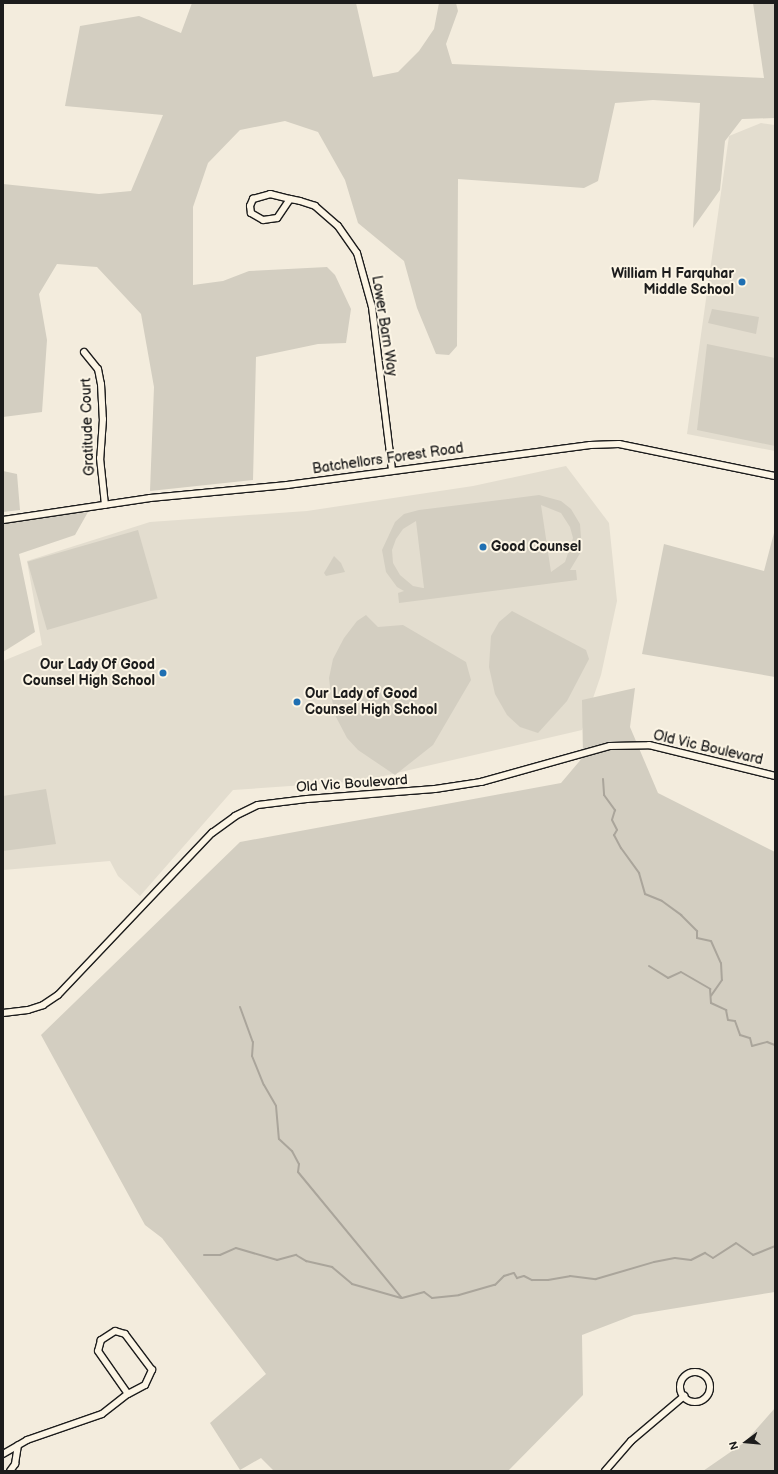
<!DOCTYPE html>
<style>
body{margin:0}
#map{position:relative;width:778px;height:1474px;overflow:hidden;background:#f3ecdd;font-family:"Balsamiq Sans",sans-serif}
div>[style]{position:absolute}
.built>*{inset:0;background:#e3ddcf}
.green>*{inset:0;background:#d3cec1;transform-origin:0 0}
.stream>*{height:2px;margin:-1px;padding:0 1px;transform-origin:1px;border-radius:1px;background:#aaa59b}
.roads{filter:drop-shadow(1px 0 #1c1c1c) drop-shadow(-1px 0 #1c1c1c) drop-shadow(0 1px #1c1c1c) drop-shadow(0 -1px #1c1c1c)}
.street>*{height:6px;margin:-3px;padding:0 3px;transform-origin:3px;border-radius:3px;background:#fcf5e5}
.street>.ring{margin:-3px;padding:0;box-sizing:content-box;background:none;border:6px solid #fcf5e5;border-radius:50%}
.dots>*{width:11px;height:11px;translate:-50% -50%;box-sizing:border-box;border:2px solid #fcf5e5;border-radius:50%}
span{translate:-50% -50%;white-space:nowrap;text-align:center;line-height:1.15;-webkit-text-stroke:4px #fcf5e5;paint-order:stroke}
.poi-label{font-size:14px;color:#1c1c1c;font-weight:700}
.right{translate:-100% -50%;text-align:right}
.left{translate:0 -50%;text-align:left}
.street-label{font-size:14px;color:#1c1c1c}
.frame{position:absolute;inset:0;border:4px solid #1c1c1c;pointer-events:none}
.north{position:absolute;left:726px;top:1422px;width:40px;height:40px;-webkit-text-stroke:3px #fcf5e5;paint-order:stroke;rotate:254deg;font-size:11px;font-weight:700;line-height:16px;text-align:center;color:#1c1c1c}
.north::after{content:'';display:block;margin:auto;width:14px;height:18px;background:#1c1c1c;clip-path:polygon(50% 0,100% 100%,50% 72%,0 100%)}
</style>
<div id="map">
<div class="built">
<div style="clip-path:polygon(761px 123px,775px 125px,775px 451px,687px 434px,729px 136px)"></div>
<div style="clip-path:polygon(566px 466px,609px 523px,617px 601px,601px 675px,582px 730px,362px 781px,233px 790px,140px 896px,118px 876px,110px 861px,3px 870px,3px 661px,42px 645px,27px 561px,150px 522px,307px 511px,473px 486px)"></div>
</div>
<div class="green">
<div style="clip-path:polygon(192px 3px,356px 3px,373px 77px,398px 72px,419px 51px,434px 29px,439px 3px,456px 3px,458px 11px,446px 44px,452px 64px,764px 78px,753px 3px,775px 3px,775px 118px,742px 119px,725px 141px,720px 190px,693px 228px,700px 103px,653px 100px,615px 103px,598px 181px,584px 188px,458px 179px,457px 346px,449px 355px,436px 354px,417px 308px,404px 261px,358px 223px,345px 180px,318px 132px,285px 121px,240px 130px,208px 163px,193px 207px,193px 285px,223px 281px,249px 271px,327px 267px,335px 275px,351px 309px,346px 343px,318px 344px,256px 357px,253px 480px,150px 491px,154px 387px,141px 314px,97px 267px,57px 264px,39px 294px,47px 340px,42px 412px,3px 417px,3px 184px,99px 194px,131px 191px,163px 115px,65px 106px,80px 26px,139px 16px,181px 33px)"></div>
<div style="clip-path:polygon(712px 309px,759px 317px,756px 334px,708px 323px)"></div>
<div style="clip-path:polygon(707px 344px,775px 358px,775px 446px,697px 430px)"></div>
<div style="clip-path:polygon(3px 471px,17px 474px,20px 510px,3px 512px)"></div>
<div style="clip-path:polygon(evenodd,539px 495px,561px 501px,571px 509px,580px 524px,582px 550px,570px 570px,576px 570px,577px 580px,399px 603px,398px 593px,404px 591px,397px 587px,386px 572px,382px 550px,395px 522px,404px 514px,419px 510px,539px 495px,541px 505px,561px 513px,570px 527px,573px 538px,565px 562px,551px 572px,541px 505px,539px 495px,416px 521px,424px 588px,423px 588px,413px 586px,400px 575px,393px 563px,392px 550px,396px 539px,403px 529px,416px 521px)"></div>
<div style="clip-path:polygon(88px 512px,75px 535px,19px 554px,35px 632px,3px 652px,3px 521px)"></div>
<div style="clip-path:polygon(775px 529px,775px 677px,642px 654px,664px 544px,764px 571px)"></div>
<div style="left:138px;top:530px;width:71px;height:115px;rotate:74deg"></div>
<div style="clip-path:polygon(334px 556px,341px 563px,345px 572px,326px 576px,324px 573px)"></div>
<div style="clip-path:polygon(512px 611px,586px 650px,589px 659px,567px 701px,538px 733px,520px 727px,507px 715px,495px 694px,489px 667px,491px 636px,499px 622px)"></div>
<div style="clip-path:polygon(366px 615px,378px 627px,403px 625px,466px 662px,471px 680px,433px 745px,395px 775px,358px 750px,347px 738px,336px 717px,331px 696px,329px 678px,333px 659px,344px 638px,357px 621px)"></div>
<div style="clip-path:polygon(635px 688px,630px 727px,658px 793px,775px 852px,775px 1292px,634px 1315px,582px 1335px,583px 1395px,508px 1471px,274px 1471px,261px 1458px,240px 1470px,210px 1423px,266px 1374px,162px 1238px,145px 1225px,41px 1035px,240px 842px,561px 783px,583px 757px,582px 700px)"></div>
<div style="clip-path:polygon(46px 789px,56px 844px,3px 851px,3px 796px)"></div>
<div style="clip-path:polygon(775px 1408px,775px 1471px,703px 1471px,745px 1442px)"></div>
</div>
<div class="stream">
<div style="left:603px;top:779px;width:16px;rotate:86deg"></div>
<div style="left:604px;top:795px;width:19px;rotate:54deg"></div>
<div style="left:615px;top:810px;width:10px;rotate:107deg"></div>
<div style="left:612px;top:820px;width:11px;rotate:63deg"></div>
<div style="left:617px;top:830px;width:6px;rotate:121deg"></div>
<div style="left:614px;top:835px;width:15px;rotate:62deg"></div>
<div style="left:621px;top:848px;width:31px;rotate:54deg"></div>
<div style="left:639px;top:873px;width:22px;rotate:74deg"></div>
<div style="left:645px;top:894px;width:18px;rotate:22deg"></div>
<div style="left:662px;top:901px;width:24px;rotate:36deg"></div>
<div style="left:681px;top:915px;width:23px;rotate:45deg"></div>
<div style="left:697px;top:931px;width:7px;rotate:90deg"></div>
<div style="left:697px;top:938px;width:14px;rotate:12deg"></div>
<div style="left:711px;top:941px;width:24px;rotate:66deg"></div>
<div style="left:721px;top:963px;width:17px;rotate:87deg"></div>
<div style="left:722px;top:980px;width:19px;rotate:125deg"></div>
<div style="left:649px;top:966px;width:22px;rotate:32deg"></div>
<div style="left:668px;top:978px;width:14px;rotate:-25deg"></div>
<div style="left:681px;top:972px;width:34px;rotate:30deg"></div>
<div style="left:710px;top:989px;width:14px;rotate:86deg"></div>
<div style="left:711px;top:1003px;width:17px;rotate:25deg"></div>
<div style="left:726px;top:1010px;width:10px;rotate:79deg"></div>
<div style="left:728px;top:1020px;width:7px;rotate:8deg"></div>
<div style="left:735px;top:1021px;width:15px;rotate:70deg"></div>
<div style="left:740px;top:1035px;width:10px;rotate:17deg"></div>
<div style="left:750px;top:1038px;width:8px;rotate:76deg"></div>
<div style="left:752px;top:1046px;width:16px;rotate:-15deg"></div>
<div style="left:767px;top:1042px;width:9px;rotate:21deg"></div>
<div style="left:240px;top:1007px;width:37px;rotate:70deg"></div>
<div style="left:253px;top:1042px;width:14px;rotate:94deg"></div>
<div style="left:252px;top:1056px;width:31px;rotate:68deg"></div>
<div style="left:264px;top:1085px;width:24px;rotate:60deg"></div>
<div style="left:276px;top:1106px;width:33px;rotate:85deg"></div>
<div style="left:279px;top:1139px;width:18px;rotate:43deg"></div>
<div style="left:292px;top:1151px;width:15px;rotate:62deg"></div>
<div style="left:299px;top:1164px;width:8px;rotate:97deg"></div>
<div style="left:298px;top:1172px;width:163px;rotate:50.5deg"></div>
<div style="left:402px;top:1298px;width:23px;rotate:-15deg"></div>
<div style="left:424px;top:1292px;width:10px;rotate:37deg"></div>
<div style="left:432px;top:1298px;width:27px;rotate:-6deg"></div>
<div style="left:459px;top:1295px;width:37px;rotate:-16deg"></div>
<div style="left:495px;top:1285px;width:13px;rotate:-45deg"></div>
<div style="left:504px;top:1276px;width:10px;rotate:-17deg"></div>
<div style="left:514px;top:1273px;width:6px;rotate:59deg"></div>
<div style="left:517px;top:1278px;width:7px;rotate:-16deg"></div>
<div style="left:524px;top:1276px;width:9px;rotate:27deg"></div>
<div style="left:532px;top:1280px;width:16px"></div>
<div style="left:548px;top:1280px;width:22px;rotate:-10deg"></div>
<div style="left:570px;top:1276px;width:26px;rotate:7deg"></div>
<div style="left:596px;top:1279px;width:60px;rotate:-16.3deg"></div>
<div style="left:654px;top:1262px;width:21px;rotate:-11deg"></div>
<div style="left:675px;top:1258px;width:16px;rotate:7deg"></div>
<div style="left:691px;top:1260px;width:16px;rotate:-27deg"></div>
<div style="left:705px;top:1253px;width:9px;rotate:32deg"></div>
<div style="left:713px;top:1258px;width:27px;rotate:-33deg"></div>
<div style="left:736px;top:1243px;width:21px;rotate:35deg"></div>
<div style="left:753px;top:1255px;width:24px;rotate:-22deg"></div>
<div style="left:204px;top:1255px;width:16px"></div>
<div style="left:220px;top:1255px;width:17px;rotate:-24deg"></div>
<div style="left:236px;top:1248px;width:43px;rotate:16.3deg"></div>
<div style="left:277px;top:1260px;width:20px;rotate:-15deg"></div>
<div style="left:296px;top:1255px;width:12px;rotate:31deg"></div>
<div style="left:306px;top:1261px;width:27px;rotate:13deg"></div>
<div style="left:332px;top:1267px;width:26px;rotate:40deg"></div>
<div style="left:352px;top:1284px;width:51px;rotate:15.9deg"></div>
</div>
<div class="roads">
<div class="street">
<div style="left:290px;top:199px;width:23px;rotate:124deg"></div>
<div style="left:277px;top:218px;width:14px;rotate:172deg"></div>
<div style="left:263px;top:220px;width:14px;rotate:-150deg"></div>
<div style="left:251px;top:213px;width:7px;rotate:-98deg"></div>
<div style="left:250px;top:206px;width:8px;rotate:-67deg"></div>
<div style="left:253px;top:199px;width:18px;rotate:-16deg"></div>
<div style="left:270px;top:194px;width:21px;rotate:14deg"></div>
<div style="left:290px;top:199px;width:10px;rotate:11deg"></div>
<div style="left:300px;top:201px;width:16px;rotate:18deg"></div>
<div style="left:315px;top:206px;width:30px;rotate:41deg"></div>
<div style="left:338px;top:226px;width:33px;rotate:55deg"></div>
<div style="left:357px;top:253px;width:56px;rotate:74.5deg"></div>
<div style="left:372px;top:307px;width:164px;rotate:83deg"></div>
<div style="left:84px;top:352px;width:22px;rotate:51deg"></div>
<div style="left:98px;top:369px;width:15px;rotate:79deg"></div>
<div style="left:101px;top:384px;width:35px;rotate:87deg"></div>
<div style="left:103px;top:419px;width:39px;rotate:94deg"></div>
<div style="left:100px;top:458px;width:47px;rotate:83.9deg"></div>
<div style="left:3px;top:520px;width:149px;rotate:-8.5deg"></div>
<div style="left:150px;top:498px;width:138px;rotate:-5.4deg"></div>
<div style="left:287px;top:485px;width:306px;rotate:-7.5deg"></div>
<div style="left:590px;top:445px;width:29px;rotate:-2deg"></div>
<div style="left:619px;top:444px;width:159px;rotate:11.6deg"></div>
<div style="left:3px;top:1013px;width:25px;rotate:-7deg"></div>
<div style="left:28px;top:1010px;width:16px;rotate:-18deg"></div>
<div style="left:43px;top:1005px;width:18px;rotate:-34deg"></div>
<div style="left:58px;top:995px;width:224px;rotate:-46.5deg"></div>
<div style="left:212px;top:833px;width:29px;rotate:-36deg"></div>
<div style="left:235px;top:816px;width:25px;rotate:-26deg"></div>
<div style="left:258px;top:805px;width:49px;rotate:-7deg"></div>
<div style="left:307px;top:799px;width:128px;rotate:-4.5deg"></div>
<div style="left:435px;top:789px;width:47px;rotate:-8.7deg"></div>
<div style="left:481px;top:782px;width:134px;rotate:-15.6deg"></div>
<div style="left:610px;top:746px;width:39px;rotate:-1deg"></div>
<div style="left:649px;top:745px;width:130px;rotate:13.8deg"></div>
<div class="ring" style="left:680px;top:1372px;width:24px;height:24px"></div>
<div style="left:3px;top:1454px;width:28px;rotate:-30deg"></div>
<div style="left:27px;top:1440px;width:79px;rotate:-19.1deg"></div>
<div style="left:102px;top:1414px;width:33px;rotate:-38deg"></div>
<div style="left:128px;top:1394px;width:19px;rotate:-28deg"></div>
<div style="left:145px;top:1385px;width:17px;rotate:-65deg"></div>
<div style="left:152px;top:1370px;width:45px;rotate:-126.9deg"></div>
<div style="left:125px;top:1334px;width:10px;rotate:-163deg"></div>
<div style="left:115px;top:1331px;width:17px;rotate:147deg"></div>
<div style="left:101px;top:1340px;width:11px;rotate:105deg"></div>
<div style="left:98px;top:1351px;width:52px;rotate:55.1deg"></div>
<div style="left:10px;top:1471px;width:9px;rotate:-54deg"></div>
<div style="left:15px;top:1464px;width:19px;rotate:-81deg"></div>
<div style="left:605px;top:1471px;width:40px;rotate:-49deg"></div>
<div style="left:631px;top:1441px;width:70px;rotate:-40.3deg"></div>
</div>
</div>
<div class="dots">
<div style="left:742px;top:282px;background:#1f6fb2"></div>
<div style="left:483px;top:547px;background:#1f6fb2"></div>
<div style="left:163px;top:673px;background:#1f6fb2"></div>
<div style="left:297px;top:702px;background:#1f6fb2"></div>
</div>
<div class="poi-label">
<span class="right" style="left:734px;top:282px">William H Farquhar<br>Middle School</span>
<span class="left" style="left:491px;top:547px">Good Counsel</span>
<span class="right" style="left:155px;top:673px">Our Lady Of Good<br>Counsel High School</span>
<span class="left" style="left:305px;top:702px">Our Lady of Good<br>Counsel High School</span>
</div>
<div class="street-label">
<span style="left:384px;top:326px;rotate:81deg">Lower Barn Way</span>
<span style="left:88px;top:427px;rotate:-92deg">Gratitude Court</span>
<span style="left:388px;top:459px;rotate:-8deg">Batchellors Forest Road</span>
<span style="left:708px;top:748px;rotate:13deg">Old Vic Boulevard</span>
<span style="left:352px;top:784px;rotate:-4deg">Old Vic Boulevard</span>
</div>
<div class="frame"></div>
<div class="north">N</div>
</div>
